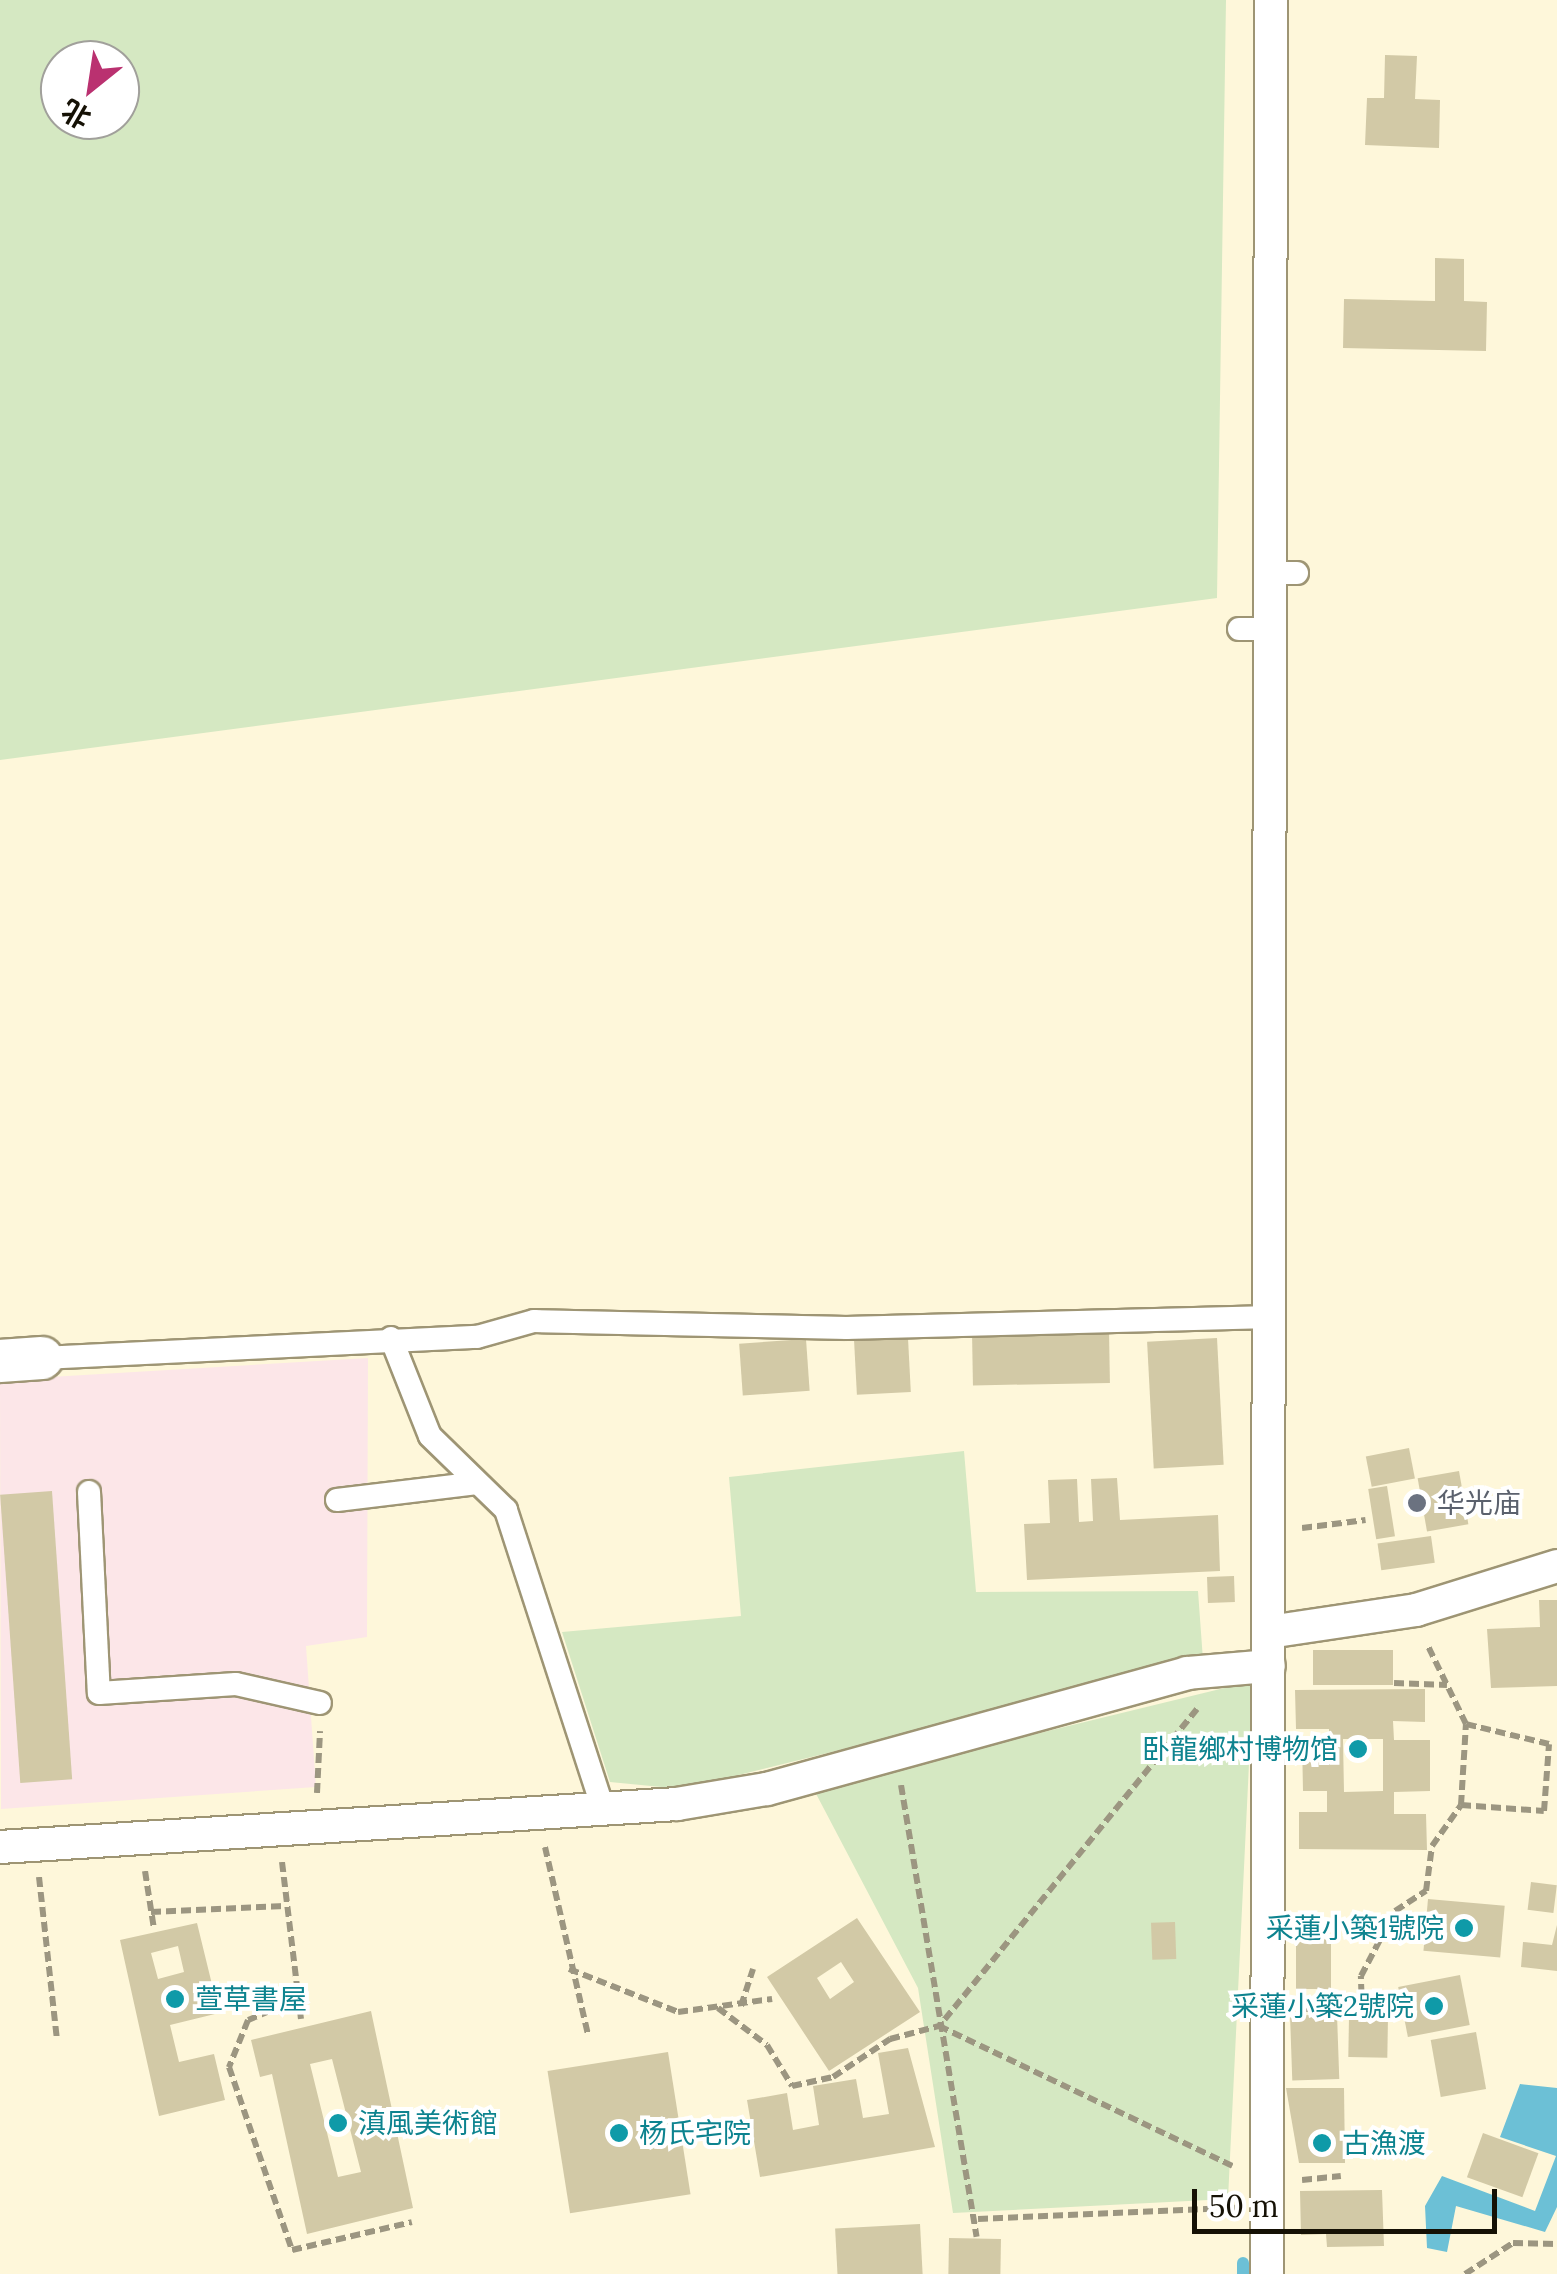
<!DOCTYPE html>
<meta charset="utf-8">
<style>
body{margin:0}
#map{position:relative;width:1557px;height:2274px;overflow:hidden;background:#fef7da;font-family:Lora,"Noto Sans SC",serif}
div>[style]{position:absolute}
.commercial>*{inset:0;background:#fce6e8}
.green>*{inset:0;background:#d5e8c2}
.water>*{inset:0;background:#6cc0d6}
.stream>*{height:12px;margin:-6px;padding:0 6px;transform-origin:6px;border-radius:6px;background:#6cc0d6}
.building>*{inset:0;background:#d2c9a6;transform-origin:0 0}
.path>*{height:6px;margin-top:-3px;transform-origin:0;background:repeating-linear-gradient(90deg,#9c9681 0 10px,transparent 0 15px)}
.roads{filter:drop-shadow(2px 0 #9e9574) drop-shadow(-2px 0 #9e9574) drop-shadow(0 2px #9e9574) drop-shadow(0 -2px #9e9574)}
.service>*{height:22px;margin:-11px;padding:0 11px;transform-origin:11px;border-radius:11px;background:#fff}
.pedestrian>*{height:32px;margin:-16px;padding:0 16px;transform-origin:16px;border-radius:16px;background:#fff}
.minor>*{height:42px;margin:-21px;padding:0 21px;transform-origin:21px;border-radius:21px;background:#fff}
.dots>*{width:28px;height:28px;translate:-50% -50%;box-sizing:border-box;border:5px solid #fff;border-radius:50%}
span{translate:-50% -50%;white-space:nowrap;text-align:center;line-height:1.15;-webkit-text-stroke:8px #fff;paint-order:stroke}
.worship-label{font-size:28px;color:#5b616d}
.left{translate:0 -50%;text-align:left}
.culture-label{font-size:28px;color:#0d838f}
.right{translate:-100% -50%;text-align:right}
.north{position:absolute;left:40px;top:40px;width:100px;height:100px;box-sizing:border-box;background:#fff;border:2px solid #a1a09b;border-radius:50%;rotate:210deg;font-size:28px;font-weight:700;line-height:40px;text-align:center;color:#151105}
.north::after{content:'';display:block;margin:auto;width:35px;height:45px;background:#ba3170;clip-path:polygon(50% 0,100% 100%,50% 72%,0 100%)}
.scale{position:absolute;left:1192px;top:2189px;width:305px;height:45px;box-sizing:border-box;border:5px solid #151105;border-top:0;padding-left:12px;font-size:30px;line-height:35px;white-space:nowrap;color:#151105;-webkit-text-stroke:8px #fff;paint-order:stroke}
</style>
<div id="map">
<div class="commercial">
<div style="clip-path:polygon(368px 1358px,367px 1637px,306px 1646px,316px 1787px,1px 1809px,0 1380px)"></div>
</div>
<div class="green">
<div style="clip-path:polygon(evenodd,0 0,1226px 0,1217px 598px,0 760px,0 0,120px 60px,120px 120px,60px 120px,60px 60px,120px 60px)"></div>
<div style="clip-path:polygon(964px 1451px,976px 1592px,1198px 1591px,1203px 1660px,682px 1789px,610px 1782px,562px 1632px,741px 1616px,729px 1477px)"></div>
<div style="clip-path:polygon(1253px 1681px,1228px 2199px,953px 2213px,918px 1988px,813px 1788px)"></div>
</div>
<div class="water">
<div style="clip-path:polygon(1520px 2084px,1557px 2088px,1557px 2207px,1545px 2232px,1456px 2206px,1447px 2252px,1427px 2248px,1425px 2206px,1442px 2176px,1535px 2211px,1556px 2156px,1500px 2137px)"></div>
</div>
<div class="stream">
<div style="left:1243px;top:2274px;width:11px;rotate:-90deg"></div>
</div>
<div class="building">
<div style="clip-path:polygon(1385px 55px,1417px 56px,1415px 99px,1440px 100px,1439px 148px,1365px 145px,1367px 98px,1384px 98px)"></div>
<div style="clip-path:polygon(1435px 258px,1464px 259px,1464px 301px,1487px 302px,1486px 351px,1343px 348px,1344px 299px,1435px 301px)"></div>
<div style="left:1109px;top:1330px;width:53px;height:137px;rotate:89deg"></div>
<div style="left:908px;top:1338px;width:54px;height:54px;rotate:87deg"></div>
<div style="left:1217px;top:1338px;width:127px;height:70px;rotate:87deg"></div>
<div style="left:806px;top:1339px;width:52px;height:67px;rotate:86deg"></div>
<div style="left:1409px;top:1448px;width:31px;height:44px;rotate:79deg"></div>
<div style="left:1459px;top:1471px;width:54px;height:42px;rotate:80deg"></div>
<div style="clip-path:polygon(1117px 1478px,1120px 1520px,1218px 1515px,1220px 1571px,1027px 1580px,1024px 1524px,1050px 1523px,1048px 1480px,1077px 1479px,1079px 1522px,1093px 1521px,1091px 1479px)"></div>
<div style="left:1387px;top:1486px;width:51px;height:19px;rotate:81deg"></div>
<div style="left:52px;top:1491px;width:289px;height:52px;rotate:86deg"></div>
<div style="left:1431px;top:1536px;width:27px;height:54px;rotate:82deg"></div>
<div style="left:1234px;top:1576px;width:26px;height:27px;rotate:88deg"></div>
<div style="clip-path:polygon(1539px 1600px,1557px 1600px,1557px 1686px,1491px 1688px,1487px 1629px,1540px 1627px)"></div>
<div style="left:1313px;top:1650px;width:80px;height:35px"></div>
<div style="clip-path:polygon(evenodd,1425px 1689px,1425px 1722px,1393px 1721px,1394px 1740px,1430px 1740px,1430px 1791px,1394px 1792px,1394px 1814px,1426px 1814px,1427px 1850px,1299px 1849px,1299px 1812px,1327px 1812px,1327px 1791px,1303px 1791px,1302px 1740px,1329px 1740px,1329px 1729px,1296px 1729px,1295px 1690px,1425px 1689px,1343px 1739px,1383px 1739px,1383px 1791px,1344px 1792px,1343px 1739px)"></div>
<div style="left:1531px;top:1882px;width:26px;height:28px;rotate:7deg"></div>
<div style="left:1428px;top:1899px;width:77px;height:52px;rotate:5deg"></div>
<div style="clip-path:polygon(evenodd,857px 1918px,920px 2012px,829px 2071px,767px 1977px,857px 1918px,841px 1962px,854px 1982px,830px 1999px,817px 1978px,841px 1962px)"></div>
<div style="left:1175px;top:1922px;width:37px;height:24px;rotate:88deg"></div>
<div style="clip-path:polygon(evenodd,197px 1923px,219px 2013px,170px 2025px,179px 2062px,214px 2054px,225px 2100px,159px 2116px,120px 1940px,197px 1923px,178px 1946px,184px 1972px,158px 1979px,151px 1953px,178px 1946px)"></div>
<div style="clip-path:polygon(1557px 1925px,1557px 1971px,1521px 1967px,1523px 1942px,1552px 1945px)"></div>
<div style="left:1296px;top:1935px;width:35px;height:54px"></div>
<div style="left:1460px;top:1975px;width:51px;height:63px;rotate:79deg"></div>
<div style="clip-path:polygon(evenodd,371px 2011px,413px 2208px,307px 2234px,272px 2074px,260px 2077px,251px 2040px,371px 2011px,332px 2059px,361px 2172px,338px 2177px,310px 2064px,332px 2059px)"></div>
<div style="left:1337px;top:2014px;width:65px;height:47px;rotate:88deg"></div>
<div style="left:1349px;top:2017px;width:39px;height:40px;rotate:1deg"></div>
<div style="left:1476px;top:2032px;width:58px;height:46px;rotate:80deg"></div>
<div style="clip-path:polygon(908px 2048px,935px 2147px,760px 2177px,747px 2100px,787px 2093px,793px 2130px,819px 2125px,813px 2086px,856px 2079px,863px 2118px,889px 2114px,878px 2053px)"></div>
<div style="left:668px;top:2052px;width:144px;height:122px;rotate:81deg"></div>
<div style="clip-path:polygon(1286px 2088px,1344px 2088px,1345px 2163px,1299px 2163px)"></div>
<div style="left:1483px;top:2133px;width:59px;height:47px;rotate:20deg"></div>
<div style="clip-path:polygon(1382px 2190px,1384px 2246px,1327px 2247px,1326px 2234px,1301px 2235px,1300px 2191px)"></div>
<div style="left:920px;top:2224px;width:50px;height:85px;rotate:87deg"></div>
<div style="left:949px;top:2238px;width:52px;height:36px;rotate:1deg"></div>
</div>
<div class="path">
<div style="left:1302px;top:1528px;width:64px;rotate:-7.1deg"></div>
<div style="left:1394px;top:1683px;width:53px;rotate:2.2deg"></div>
<div style="left:1197px;top:1709px;width:409px;rotate:129.1deg"></div>
<div style="left:939px;top:2026px;width:325px;rotate:25.5deg"></div>
<div style="left:901px;top:1785px;width:458px;rotate:80.5deg"></div>
<div style="left:317px;top:1793px;width:62px;rotate:-87.2deg"></div>
<div style="left:1461px;top:1805px;width:83px;rotate:4.1deg"></div>
<div style="left:1544px;top:1811px;width:67px;rotate:-85.7deg"></div>
<div style="left:1549px;top:1744px;width:85px;rotate:-166.5deg"></div>
<div style="left:545px;top:1847px;width:193px;rotate:77.1deg"></div>
<div style="left:282px;top:1862px;width:158px;rotate:83.1deg"></div>
<div style="left:145px;top:1871px;width:59px;rotate:81.2deg"></div>
<div style="left:39px;top:1877px;width:163px;rotate:83.7deg"></div>
<div style="left:151px;top:1912px;width:134px;rotate:-2.6deg"></div>
<div style="left:569px;top:1969px;width:117px;rotate:21.5deg"></div>
<div style="left:678px;top:2012px;width:95px;rotate:-7.9deg"></div>
<div style="left:298px;top:1999px;width:54px;rotate:157.2deg"></div>
<div style="left:248px;top:2020px;width:51px;rotate:112deg"></div>
<div style="left:229px;top:2067px;width:194px;rotate:71deg"></div>
<div style="left:292px;top:2250px;width:123px;rotate:-13.1deg"></div>
<div style="left:741px;top:2006px;width:39px;rotate:-72deg"></div>
<div style="left:718px;top:2008px;width:61px;rotate:37.1deg"></div>
<div style="left:767px;top:2045px;width:48px;rotate:58.6deg"></div>
<div style="left:792px;top:2086px;width:42px;rotate:-12.4deg"></div>
<div style="left:833px;top:2077px;width:69px;rotate:-33.7deg"></div>
<div style="left:890px;top:2039px;width:51px;rotate:-14.9deg"></div>
<div style="left:1304px;top:2009px;width:58px"></div>
<div style="left:1362px;top:2009px;width:33px;rotate:-92deg"></div>
<div style="left:1361px;top:1976px;width:73px;rotate:-62.4deg"></div>
<div style="left:1395px;top:1911px;width:37px;rotate:-33deg"></div>
<div style="left:1426px;top:1891px;width:45px;rotate:-82.4deg"></div>
<div style="left:1432px;top:1846px;width:50px;rotate:-54.7deg"></div>
<div style="left:1461px;top:1805px;width:81px;rotate:-86.5deg"></div>
<div style="left:1466px;top:1724px;width:89px;rotate:-116deg"></div>
<div style="left:1302px;top:2180px;width:39px;rotate:-6deg"></div>
<div style="left:978px;top:2219px;width:257px;rotate:-2.5deg"></div>
<div style="left:1465px;top:2274px;width:57px;rotate:-32.9deg"></div>
<div style="left:1513px;top:2243px;width:44px;rotate:1.3deg"></div>
</div>
<div class="roads">
<div class="service">
<div style="left:1271px;top:573px;width:26px"></div>
<div style="left:1239px;top:629px;width:31px"></div>
<div style="left:391px;top:1338px;width:105px;rotate:68.3deg"></div>
<div style="left:430px;top:1436px;width:106px;rotate:44.2deg"></div>
<div style="left:506px;top:1510px;width:311px;rotate:72deg"></div>
<div style="left:42px;top:1358px;width:436px;rotate:-2.8deg"></div>
<div style="left:477px;top:1337px;width:59px;rotate:-15.7deg"></div>
<div style="left:534px;top:1321px;width:313px;rotate:1.3deg"></div>
<div style="left:847px;top:1328px;width:423px;rotate:-1.5deg"></div>
<div style="left:89px;top:1492px;width:201px;rotate:87.2deg"></div>
<div style="left:99px;top:1693px;width:137px;rotate:-3.8deg"></div>
<div style="left:236px;top:1684px;width:86px;rotate:12.7deg"></div>
<div style="left:337px;top:1500px;width:141px;rotate:-6.9deg"></div>
</div>
<div class="pedestrian">
<div style="left:1269px;top:1632px;width:149px;rotate:-8.5deg"></div>
<div style="left:1416px;top:1610px;width:148px;rotate:-17.3deg"></div>
<div style="left:0;top:1847px;width:678px;rotate:-3.63deg"></div>
<div style="left:677px;top:1804px;width:91px;rotate:-9.5deg"></div>
<div style="left:767px;top:1789px;width:436px;rotate:-15.4deg"></div>
<div style="left:1187px;top:1673px;width:82px;rotate:-4.9deg"></div>
<div style="left:1267px;top:2274px;width:2274px;rotate:-89.9deg"></div>
</div>
<div class="minor">
<div style="left:0;top:1361px;width:42px;rotate:-4.1deg"></div>
</div>
</div>
<div class="dots">
<div style="left:1417px;top:1503px;background:#6b7280"></div>
<div style="left:1358px;top:1749px;background:#0f9aa8"></div>
<div style="left:1464px;top:1928px;background:#0f9aa8"></div>
<div style="left:175px;top:1999px;background:#0f9aa8"></div>
<div style="left:1434px;top:2006px;background:#0f9aa8"></div>
<div style="left:338px;top:2123px;background:#0f9aa8"></div>
<div style="left:619px;top:2133px;background:#0f9aa8"></div>
<div style="left:1322px;top:2143px;background:#0f9aa8"></div>
</div>
<div class="worship-label">
<span class="left" style="left:1437px;top:1503px">华光庙</span>
</div>
<div class="culture-label">
<span class="right" style="left:1338px;top:1749px">卧龍鄉村博物馆</span>
<span class="right" style="left:1444px;top:1928px">采蓮小築1號院</span>
<span class="left" style="left:195px;top:1999px">萱草書屋</span>
<span class="right" style="left:1414px;top:2006px">采蓮小築2號院</span>
<span class="left" style="left:358px;top:2123px">滇風美術館</span>
<span class="left" style="left:639px;top:2133px">杨氏宅院</span>
<span class="left" style="left:1342px;top:2143px">古漁渡</span>
</div>
<div class="north">北</div>
<div class="scale">50 m</div>
</div>
